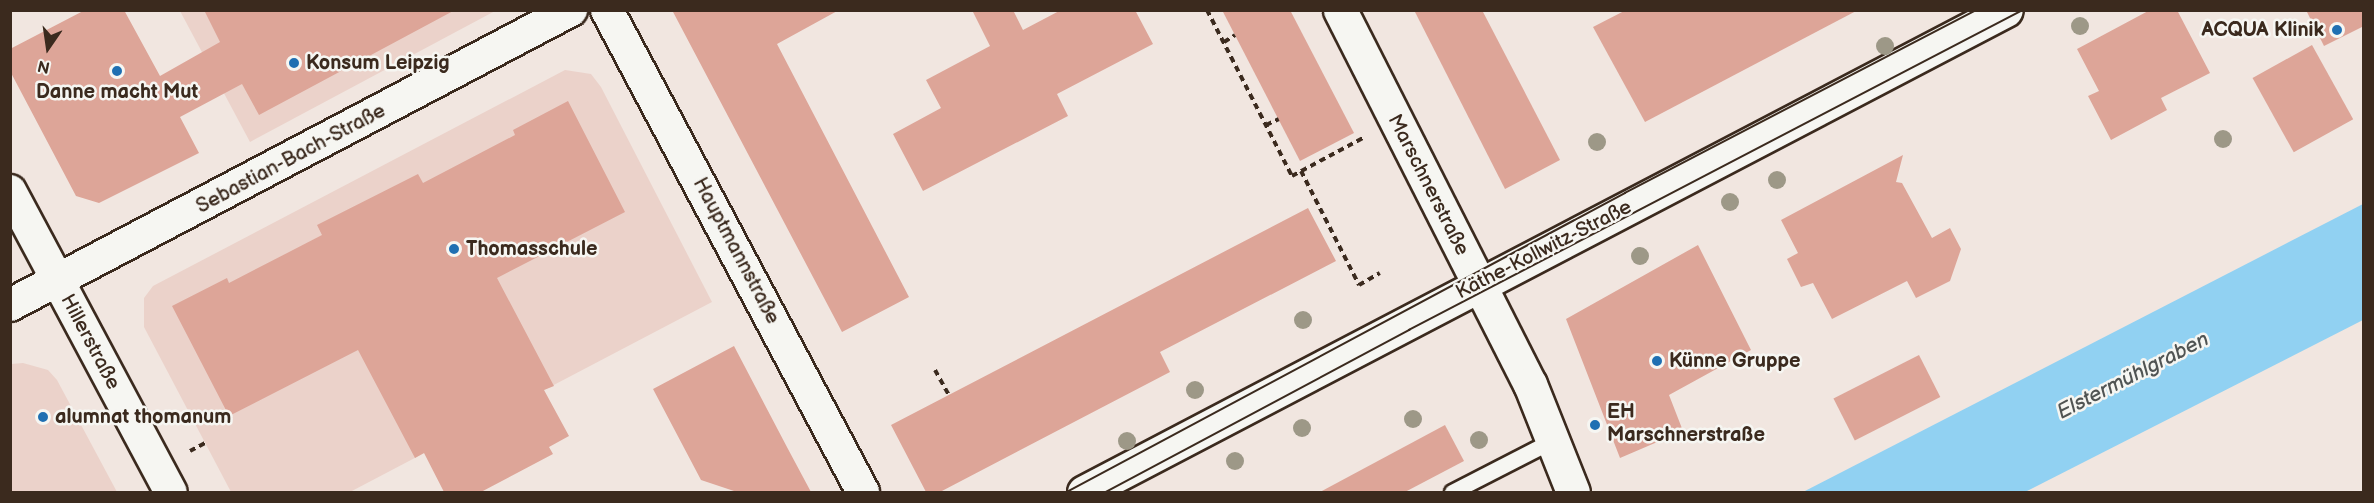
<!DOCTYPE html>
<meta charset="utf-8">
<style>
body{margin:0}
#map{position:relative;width:2374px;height:503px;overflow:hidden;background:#f1e6e0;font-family:"Balsamiq Sans",sans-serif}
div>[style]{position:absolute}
.built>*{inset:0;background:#ebd2ca}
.water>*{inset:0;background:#91d1f2}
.building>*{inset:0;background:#dda598;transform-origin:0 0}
.path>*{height:4px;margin-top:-2px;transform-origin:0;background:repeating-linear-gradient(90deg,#3b2a1e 0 6px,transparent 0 10.5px)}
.roads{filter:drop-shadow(2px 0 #3b2a1e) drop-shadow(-2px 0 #3b2a1e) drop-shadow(0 2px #3b2a1e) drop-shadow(0 -2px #3b2a1e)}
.lane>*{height:15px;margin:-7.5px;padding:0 7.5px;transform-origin:7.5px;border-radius:7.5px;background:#f6f6f2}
.street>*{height:32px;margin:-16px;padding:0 16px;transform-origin:16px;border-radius:16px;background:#f6f6f2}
.secondary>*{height:33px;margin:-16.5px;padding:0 16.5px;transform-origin:16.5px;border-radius:16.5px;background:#f6f6f2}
.tram>*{height:1.5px;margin:-0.75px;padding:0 0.75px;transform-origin:0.75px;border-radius:0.75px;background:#3b2a1e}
.trees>*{width:18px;height:18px;margin:-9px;border-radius:50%;background:#9d9887}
.dots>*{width:16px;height:16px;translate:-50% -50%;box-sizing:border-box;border:3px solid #f6f6f2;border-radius:50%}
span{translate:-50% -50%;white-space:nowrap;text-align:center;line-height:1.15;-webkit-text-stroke:5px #f6f6f2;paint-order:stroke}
.poi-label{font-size:20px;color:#3b2a1e;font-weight:700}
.right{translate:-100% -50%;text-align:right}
.left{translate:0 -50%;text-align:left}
.street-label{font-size:20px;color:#3b2a1e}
.water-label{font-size:21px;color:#505453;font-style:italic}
.frame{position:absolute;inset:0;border:12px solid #3b2a1e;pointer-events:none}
.north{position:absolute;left:18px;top:18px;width:60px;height:60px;-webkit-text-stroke:4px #f6f6f2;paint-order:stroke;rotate:193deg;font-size:16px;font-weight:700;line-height:24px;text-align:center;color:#3b2a1e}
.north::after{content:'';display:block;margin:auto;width:21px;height:27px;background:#3b2a1e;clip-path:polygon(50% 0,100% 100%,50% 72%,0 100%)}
</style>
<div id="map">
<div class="built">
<div style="clip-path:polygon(180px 11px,495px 11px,250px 142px)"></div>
<div style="clip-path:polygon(565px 70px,591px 74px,601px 87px,712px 302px,350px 492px,231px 492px,144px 327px,144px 298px,153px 286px)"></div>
<div style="clip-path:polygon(23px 363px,48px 370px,57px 380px,117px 492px,11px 492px,11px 364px)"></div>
</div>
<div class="water">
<div style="clip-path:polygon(2363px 204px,2363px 320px,2025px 492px,1803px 492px)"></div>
</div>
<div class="building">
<div style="clip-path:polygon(85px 10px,124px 10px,160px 76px,220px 42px,204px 10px,455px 10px,259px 115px,242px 84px,180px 117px,199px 153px,99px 203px,76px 196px,10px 71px,10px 49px)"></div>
<div style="clip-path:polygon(672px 10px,839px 10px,777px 44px,909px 297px,842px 332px)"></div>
<div style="clip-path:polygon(972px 10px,1013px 10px,1023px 30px,1061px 10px,1135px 10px,1153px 44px,1057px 94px,1068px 116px,923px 191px,893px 134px,941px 108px,926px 80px,990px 46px)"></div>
<div style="clip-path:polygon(1222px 10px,1290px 10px,1354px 133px,1300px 161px)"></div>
<div style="clip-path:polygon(1414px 10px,1482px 10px,1560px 160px,1505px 189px)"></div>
<div style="clip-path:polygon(1626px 10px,1858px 10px,1645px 122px,1593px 27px)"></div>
<div style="clip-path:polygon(2150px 10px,2177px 10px,2210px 73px,2161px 98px,2167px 110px,2111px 140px,2088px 96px,2099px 91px,2077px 49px)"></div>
<div style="clip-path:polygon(2306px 10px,2364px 10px,2364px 26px,2324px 46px)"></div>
<div style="left:2312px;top:45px;width:85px;height:68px;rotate:61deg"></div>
<div style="clip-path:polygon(568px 101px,625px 212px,497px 278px,554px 386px,544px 390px,569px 436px,549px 447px,553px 454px,481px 492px,444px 492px,424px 453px,415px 458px,358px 350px,229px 416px,172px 306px,227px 278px,229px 283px,322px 235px,317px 225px,418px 174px,423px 183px,515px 135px,513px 130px)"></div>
<div style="clip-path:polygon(1903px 155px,1896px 182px,1902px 183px,1932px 238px,1950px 228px,1961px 249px,1950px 281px,1916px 298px,1907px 281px,1832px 319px,1813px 283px,1801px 287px,1787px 259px,1798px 253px,1781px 220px)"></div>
<div style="clip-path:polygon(1308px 208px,1336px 261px,1160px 352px,1170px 372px,940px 492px,926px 492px,891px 425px)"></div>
<div style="clip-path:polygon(1698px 245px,1751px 350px,1669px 395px,1683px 431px,1620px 458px,1566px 319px)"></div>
<div style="clip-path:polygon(734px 346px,788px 449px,811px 492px,737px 492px,701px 480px,653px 389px)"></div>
<div style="left:1919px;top:355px;width:47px;height:96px;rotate:63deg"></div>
<div style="clip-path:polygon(1445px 425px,1464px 461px,1405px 492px,1320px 492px)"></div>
</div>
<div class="path">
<div style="left:1207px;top:10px;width:186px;rotate:62.9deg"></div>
<div style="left:1292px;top:176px;width:81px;rotate:-28.2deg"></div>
<div style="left:1224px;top:42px;width:13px;rotate:-32deg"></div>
<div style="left:1266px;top:125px;width:14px;rotate:-25deg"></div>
<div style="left:1301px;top:171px;width:128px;rotate:63deg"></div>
<div style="left:1359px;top:285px;width:24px;rotate:-30deg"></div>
<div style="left:935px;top:370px;width:29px;rotate:61deg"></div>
<div style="left:190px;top:451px;width:17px;rotate:-28deg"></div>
</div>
<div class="roads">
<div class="lane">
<div style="left:1452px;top:492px;width:114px;rotate:-27.2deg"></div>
</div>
<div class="street">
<div style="left:607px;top:10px;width:546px;rotate:62.03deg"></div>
<div style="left:10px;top:191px;width:341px;rotate:61.9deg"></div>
<div style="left:10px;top:305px;width:634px;rotate:-27.74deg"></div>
</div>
<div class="secondary">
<div style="left:1340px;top:10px;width:419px;rotate:63.1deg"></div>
<div style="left:1530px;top:384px;width:116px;rotate:68.3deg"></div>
<div style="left:1084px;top:492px;width:1040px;rotate:-27.6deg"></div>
</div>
</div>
<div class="tram">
<div style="left:1067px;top:492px;width:633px;rotate:-28.18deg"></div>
<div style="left:1625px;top:193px;width:397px;rotate:-27.5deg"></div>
<div style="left:1106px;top:492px;width:344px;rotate:-28.1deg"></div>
<div style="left:1409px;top:330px;width:692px;rotate:-27.53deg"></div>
</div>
<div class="trees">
<div style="left:2080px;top:26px"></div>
<div style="left:1885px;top:46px"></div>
<div style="left:2223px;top:139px"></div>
<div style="left:1597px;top:142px"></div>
<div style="left:1777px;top:180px"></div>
<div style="left:1730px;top:202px"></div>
<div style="left:1640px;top:256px"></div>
<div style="left:1303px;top:320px"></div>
<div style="left:1195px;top:390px"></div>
<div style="left:1413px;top:419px"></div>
<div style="left:1302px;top:428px"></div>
<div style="left:1479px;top:440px"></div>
<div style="left:1127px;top:441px"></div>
<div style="left:1235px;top:461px"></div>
</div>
<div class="dots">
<div style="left:2337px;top:30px;background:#1f6fb2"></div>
<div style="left:294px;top:63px;background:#1f6fb2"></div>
<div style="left:117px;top:71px;background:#1f6fb2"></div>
<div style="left:454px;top:249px;background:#1f6fb2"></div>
<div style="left:1657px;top:361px;background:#1f6fb2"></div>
<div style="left:43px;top:417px;background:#1f6fb2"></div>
<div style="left:1595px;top:425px;background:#1f6fb2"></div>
</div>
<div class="poi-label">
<span class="right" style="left:2324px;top:30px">ACQUA Klinik</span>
<span class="left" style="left:306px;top:63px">Konsum Leipzig</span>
<span style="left:117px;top:92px">Danne macht Mut</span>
<span class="left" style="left:466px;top:249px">Thomasschule</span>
<span class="left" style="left:1669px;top:361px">Künne Gruppe</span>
<span class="left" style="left:1607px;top:424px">EH<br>Marschnerstraße</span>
<span class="left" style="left:55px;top:417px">alumnat thomanum</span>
</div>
<div class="street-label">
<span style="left:291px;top:159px;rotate:-28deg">Sebastian-Bach-Straße</span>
<span style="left:1428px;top:185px;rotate:63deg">Marschnerstraße</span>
<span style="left:1544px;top:250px;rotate:-27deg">Käthe-Kollwitz-Straße</span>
<span style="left:736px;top:251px;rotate:62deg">Hauptmannstraße</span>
<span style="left:90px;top:342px;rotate:62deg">Hillerstraße</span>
</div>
<div class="water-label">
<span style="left:2133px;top:376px;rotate:-27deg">Elstermühlgraben</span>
</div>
<div class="frame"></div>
<div class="north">N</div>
</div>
